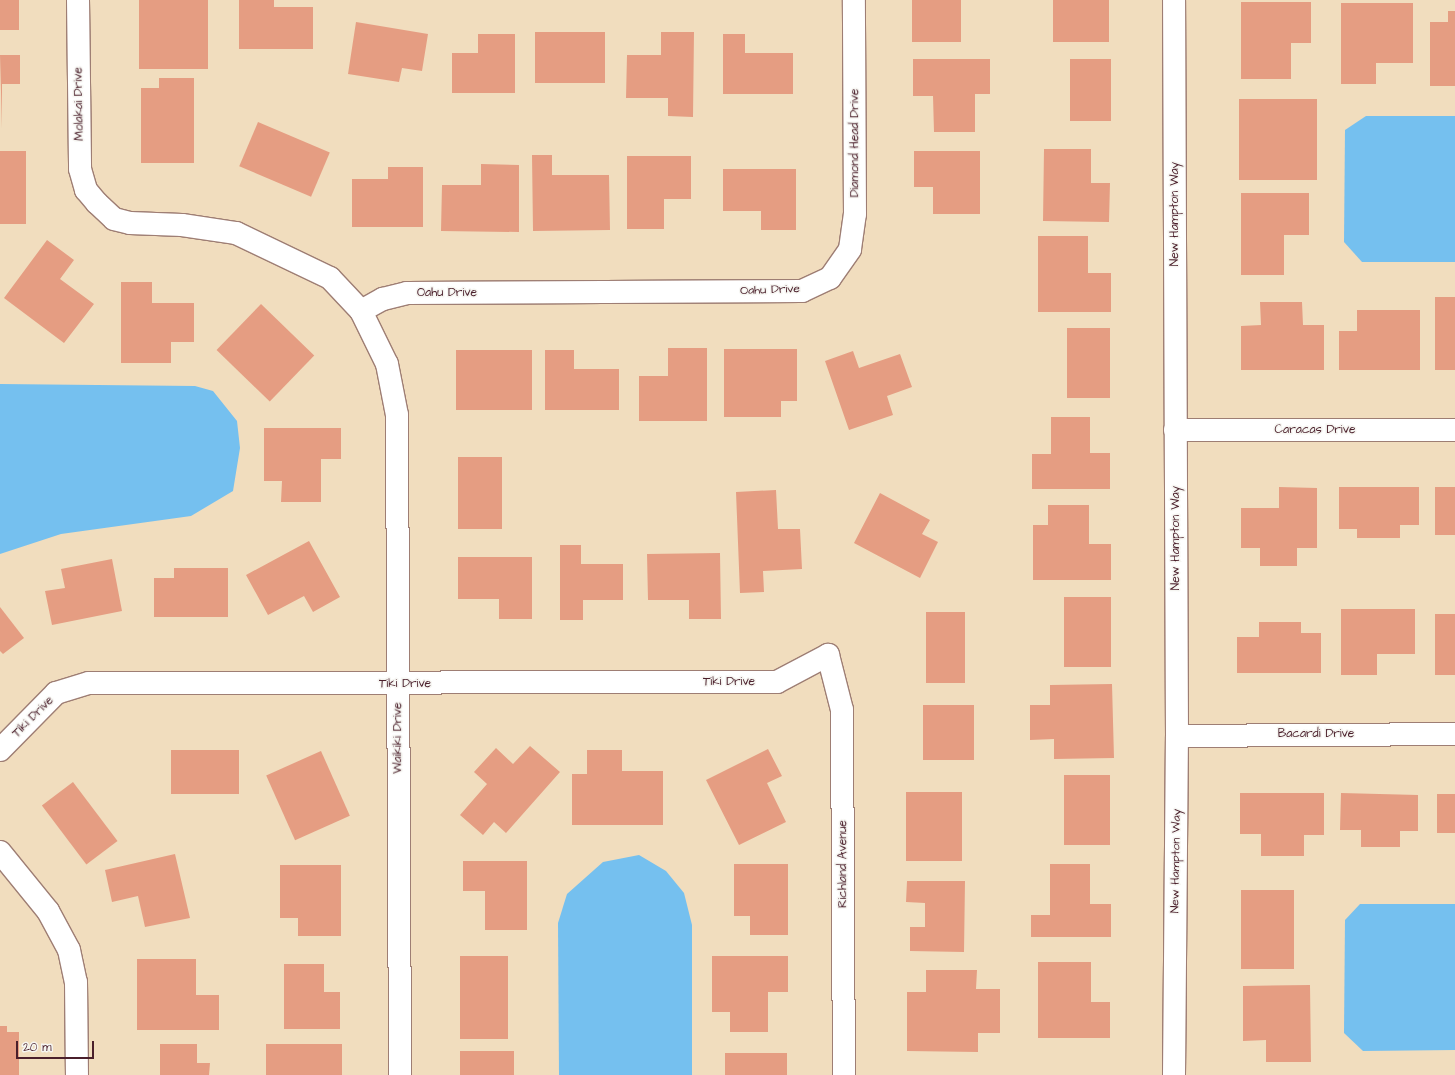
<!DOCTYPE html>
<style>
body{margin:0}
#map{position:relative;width:1455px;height:1075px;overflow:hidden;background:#f1ddbe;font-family:"Architects Daughter",sans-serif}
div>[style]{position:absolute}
.water>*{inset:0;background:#75c0ef}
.building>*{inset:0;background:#e59d82;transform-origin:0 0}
.roads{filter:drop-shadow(1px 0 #9e7e74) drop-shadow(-1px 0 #9e7e74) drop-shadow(0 1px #9e7e74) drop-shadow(0 -1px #9e7e74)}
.minor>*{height:22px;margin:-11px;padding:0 11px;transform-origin:11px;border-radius:11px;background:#fff}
span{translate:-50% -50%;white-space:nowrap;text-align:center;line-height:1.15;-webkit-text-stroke:3px #f6f6f2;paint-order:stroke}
.street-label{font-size:12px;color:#4a1f2b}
.scale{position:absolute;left:16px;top:1041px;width:78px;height:18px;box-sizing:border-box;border:2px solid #4a1f2b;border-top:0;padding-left:5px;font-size:12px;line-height:14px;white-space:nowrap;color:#4a1f2b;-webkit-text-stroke:3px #f6f6f2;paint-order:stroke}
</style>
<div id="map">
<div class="water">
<div style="clip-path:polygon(1366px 116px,1455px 116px,1455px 262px,1362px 262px,1344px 242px,1345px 130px)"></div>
<div style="clip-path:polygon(0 384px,195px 386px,213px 391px,237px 421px,240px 448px,233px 491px,191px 516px,61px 534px,0 554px)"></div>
<div style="clip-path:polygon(639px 855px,666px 871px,684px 893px,692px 925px,692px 1075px,559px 1075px,558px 923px,567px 894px,603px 862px)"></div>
<div style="clip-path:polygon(1360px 904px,1455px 904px,1455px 1050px,1363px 1051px,1344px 1033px,1345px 920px)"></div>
</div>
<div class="building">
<div style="left:0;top:0;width:19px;height:30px"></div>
<div style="left:139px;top:0;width:69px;height:69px"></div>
<div style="clip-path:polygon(239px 0,274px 0,274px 7px,313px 7px,313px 49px,239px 49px)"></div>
<div style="left:912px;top:0;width:49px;height:42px"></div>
<div style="left:1053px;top:0;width:56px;height:42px"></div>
<div style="clip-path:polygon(1241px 2px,1311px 2px,1311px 43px,1291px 43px,1291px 79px,1241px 79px)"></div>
<div style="clip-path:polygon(1341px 3px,1413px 3px,1413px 63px,1376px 63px,1376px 84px,1341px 84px)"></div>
<div style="clip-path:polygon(1448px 11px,1455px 11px,1455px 86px,1430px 86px,1430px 22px,1448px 22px)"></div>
<div style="clip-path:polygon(356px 22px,428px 34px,422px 71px,402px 68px,399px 82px,348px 74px)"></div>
<div style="left:535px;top:32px;width:70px;height:51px"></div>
<div style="clip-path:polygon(661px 32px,694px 32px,693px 117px,668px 116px,668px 98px,626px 98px,627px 55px,661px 55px)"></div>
<div style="clip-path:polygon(478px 34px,515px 34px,515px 93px,452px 93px,452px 53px,478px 53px)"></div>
<div style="clip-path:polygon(723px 34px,745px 34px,745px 53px,793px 53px,793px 94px,723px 94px)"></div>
<div style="clip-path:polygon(0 55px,20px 55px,20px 84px,2px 84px,2px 129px)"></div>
<div style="clip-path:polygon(913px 59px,990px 59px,990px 94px,975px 94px,975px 132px,934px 132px,933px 96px,913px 96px)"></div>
<div style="left:1070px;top:59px;width:41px;height:62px"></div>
<div style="clip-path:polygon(159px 78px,194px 78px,194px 163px,141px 163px,141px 88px,159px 88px)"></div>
<div style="left:1239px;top:99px;width:78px;height:81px"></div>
<div style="left:258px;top:122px;width:78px;height:48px;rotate:23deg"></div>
<div style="clip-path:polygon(1044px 149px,1091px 149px,1091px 183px,1110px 183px,1109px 222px,1043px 221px)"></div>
<div style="left:0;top:151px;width:26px;height:73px"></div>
<div style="clip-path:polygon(914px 151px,980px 151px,980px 214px,933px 214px,933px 187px,914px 187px)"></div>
<div style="clip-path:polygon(532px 155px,552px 155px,552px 175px,609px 175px,610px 230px,533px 231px)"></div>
<div style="clip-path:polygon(627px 156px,691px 156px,691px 199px,664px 199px,664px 229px,627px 229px)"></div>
<div style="clip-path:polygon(481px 164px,519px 165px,519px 232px,441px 231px,442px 185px,481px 185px)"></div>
<div style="clip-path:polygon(388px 167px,423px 167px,423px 227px,352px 227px,352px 179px,388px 179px)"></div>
<div style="clip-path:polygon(723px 169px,796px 169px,796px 230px,761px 230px,761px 211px,723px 211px)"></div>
<div style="clip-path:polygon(1241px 193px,1309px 193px,1309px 235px,1284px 235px,1284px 275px,1241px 275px)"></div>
<div style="clip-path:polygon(1038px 236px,1088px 236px,1088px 273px,1111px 273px,1111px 312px,1038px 312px)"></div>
<div style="clip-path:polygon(47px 240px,74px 260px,60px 279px,94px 304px,64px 343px,4px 298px)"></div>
<div style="clip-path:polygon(121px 282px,152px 282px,152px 303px,194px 303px,194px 342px,171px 342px,171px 363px,121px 363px)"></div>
<div style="left:1435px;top:297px;width:20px;height:73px"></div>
<div style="clip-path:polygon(1260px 302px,1302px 302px,1303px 325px,1324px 325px,1324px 370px,1241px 370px,1241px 326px,1261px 325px)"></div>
<div style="left:261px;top:304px;width:74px;height:64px;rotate:44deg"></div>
<div style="clip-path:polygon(1357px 310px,1420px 310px,1420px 370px,1339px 370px,1339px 331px,1357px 331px)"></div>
<div style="left:1067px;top:328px;width:43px;height:70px"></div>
<div style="clip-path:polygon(668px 348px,707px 348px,707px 421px,639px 421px,639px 376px,668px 376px)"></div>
<div style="clip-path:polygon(724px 349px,797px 349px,797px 401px,781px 401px,781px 417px,724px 417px)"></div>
<div style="left:456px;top:350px;width:76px;height:60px"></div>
<div style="clip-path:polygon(545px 350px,574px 350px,574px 369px,619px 369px,619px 410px,545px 410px)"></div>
<div style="clip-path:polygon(853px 351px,859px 368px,900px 354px,912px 387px,887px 396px,893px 415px,849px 430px,825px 361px)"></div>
<div style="clip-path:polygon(1051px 417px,1090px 417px,1090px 453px,1110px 453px,1110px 489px,1032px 489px,1032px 454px,1051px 454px)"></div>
<div style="clip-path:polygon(264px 428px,341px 428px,341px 459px,321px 459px,321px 502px,281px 502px,282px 481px,264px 481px)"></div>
<div style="left:458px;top:457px;width:44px;height:72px"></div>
<div style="clip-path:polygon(1279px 487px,1317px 488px,1317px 548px,1297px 548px,1297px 566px,1260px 566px,1260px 548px,1241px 548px,1241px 508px,1279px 508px)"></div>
<div style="clip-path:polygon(1339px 487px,1419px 487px,1419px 525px,1400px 525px,1400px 538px,1357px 538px,1357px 529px,1339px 529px)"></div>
<div style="left:1435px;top:487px;width:20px;height:48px"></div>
<div style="clip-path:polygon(776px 490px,778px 529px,800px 529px,802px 569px,763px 571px,764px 592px,740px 593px,736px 492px)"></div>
<div style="clip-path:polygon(880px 493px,930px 520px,922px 534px,938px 542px,920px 578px,854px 543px)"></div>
<div style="clip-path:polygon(1048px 505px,1089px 505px,1089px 544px,1111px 544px,1111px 580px,1033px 580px,1033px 525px,1048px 525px)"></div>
<div style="clip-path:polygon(309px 541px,340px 597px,313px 612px,304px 596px,268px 615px,246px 575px)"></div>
<div style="clip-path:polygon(560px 545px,581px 545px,581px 564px,623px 564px,623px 600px,583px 600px,583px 620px,560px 620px)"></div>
<div style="clip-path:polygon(720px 553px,721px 619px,689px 619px,689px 600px,648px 600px,647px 554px)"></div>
<div style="clip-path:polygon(458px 557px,532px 557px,532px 619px,499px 619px,499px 599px,458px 599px)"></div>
<div style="clip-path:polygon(112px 559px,122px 611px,52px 625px,45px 591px,65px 588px,61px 569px)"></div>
<div style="clip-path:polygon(174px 568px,228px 568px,228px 617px,154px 617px,154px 578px,174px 578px)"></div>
<div style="left:1064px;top:597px;width:47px;height:70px"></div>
<div style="clip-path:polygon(0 607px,24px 638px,3px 654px,0 651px)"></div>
<div style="clip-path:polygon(1341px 609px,1415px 609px,1415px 654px,1377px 654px,1377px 675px,1341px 675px)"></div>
<div style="left:926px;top:612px;width:39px;height:71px"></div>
<div style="left:1435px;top:614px;width:20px;height:61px"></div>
<div style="clip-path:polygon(1259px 622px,1301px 622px,1301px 633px,1321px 633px,1321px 673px,1237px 673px,1237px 637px,1259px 637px)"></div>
<div style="clip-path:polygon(1112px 684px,1114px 758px,1054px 759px,1054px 739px,1030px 740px,1030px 705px,1050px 705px,1050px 685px)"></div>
<div style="left:923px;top:705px;width:51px;height:55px"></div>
<div style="clip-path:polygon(530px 746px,560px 772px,506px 833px,494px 822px,483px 835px,460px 815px,487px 784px,474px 772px,496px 748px,513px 764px)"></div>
<div style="clip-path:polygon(768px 749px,782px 776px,767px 783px,786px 822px,739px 845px,706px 780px)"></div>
<div style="left:171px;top:750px;width:68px;height:44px"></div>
<div style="clip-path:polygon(587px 750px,622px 750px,622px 771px,663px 771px,663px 825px,572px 825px,572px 774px,587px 774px)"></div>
<div style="left:321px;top:751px;width:71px;height:60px;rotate:66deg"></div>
<div style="left:1064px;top:775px;width:46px;height:70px"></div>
<div style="left:73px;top:782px;width:74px;height:39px;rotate:53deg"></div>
<div style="left:906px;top:792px;width:56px;height:69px"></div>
<div style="clip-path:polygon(1240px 793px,1324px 793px,1324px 835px,1304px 835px,1304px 856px,1261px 856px,1261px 834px,1240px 834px)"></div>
<div style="clip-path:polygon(1341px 793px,1418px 795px,1418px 831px,1400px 831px,1400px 847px,1361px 847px,1361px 830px,1340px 830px)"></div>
<div style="left:1437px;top:794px;width:18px;height:39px"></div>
<div style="clip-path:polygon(175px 854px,190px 918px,145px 927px,138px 896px,112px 902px,105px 870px)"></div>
<div style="clip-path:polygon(463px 861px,527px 861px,527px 930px,485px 930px,485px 891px,463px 891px)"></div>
<div style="clip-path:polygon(734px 864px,788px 864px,788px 935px,750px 935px,750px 916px,734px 916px)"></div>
<div style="clip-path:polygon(1050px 864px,1090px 864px,1090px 904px,1111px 904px,1111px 937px,1031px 937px,1031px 915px,1050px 915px)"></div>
<div style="clip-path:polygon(280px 865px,341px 865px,341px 936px,298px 936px,298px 918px,280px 918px)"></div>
<div style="clip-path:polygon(907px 881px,965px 881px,964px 952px,910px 951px,910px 927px,925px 927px,925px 903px,906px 902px)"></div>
<div style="left:1241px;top:890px;width:53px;height:79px"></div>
<div style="left:460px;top:956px;width:48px;height:83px"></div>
<div style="clip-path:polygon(712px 956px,788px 956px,788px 992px,768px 992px,768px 1032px,730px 1032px,730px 1012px,712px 1012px)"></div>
<div style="clip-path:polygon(137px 959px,196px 959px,196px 995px,219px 995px,219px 1030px,137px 1030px)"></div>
<div style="clip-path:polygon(1038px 962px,1091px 962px,1091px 1002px,1110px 1002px,1110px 1038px,1038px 1038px)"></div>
<div style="clip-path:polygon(284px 964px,324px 964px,324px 992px,340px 992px,340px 1029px,284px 1029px)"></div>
<div style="clip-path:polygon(926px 970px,977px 970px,976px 989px,1000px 989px,1000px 1033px,978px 1033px,978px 1052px,907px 1051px,907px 992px,926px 992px)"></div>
<div style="clip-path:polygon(1310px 985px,1311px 1062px,1266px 1062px,1266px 1040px,1243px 1041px,1243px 986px)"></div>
<div style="clip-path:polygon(0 1026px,7px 1026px,7px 1032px,19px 1032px,19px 1075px,0 1075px)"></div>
<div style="clip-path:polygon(160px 1044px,197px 1044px,197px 1063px,210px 1063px,209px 1075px,160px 1075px)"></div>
<div style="left:266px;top:1044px;width:76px;height:31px"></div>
<div style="left:460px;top:1051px;width:54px;height:24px"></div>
<div style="left:725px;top:1053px;width:62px;height:22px"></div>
</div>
<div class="roads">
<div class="minor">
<div style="left:78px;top:0;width:169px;rotate:89.3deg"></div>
<div style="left:80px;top:169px;width:22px;rotate:74deg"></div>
<div style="left:86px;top:190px;width:17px;rotate:50deg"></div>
<div style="left:97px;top:203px;width:23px;rotate:43deg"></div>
<div style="left:114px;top:219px;width:16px;rotate:14deg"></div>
<div style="left:130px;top:223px;width:52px;rotate:2.2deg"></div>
<div style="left:182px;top:225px;width:55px;rotate:8.4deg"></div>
<div style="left:236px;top:233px;width:104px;rotate:25.6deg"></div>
<div style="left:330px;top:278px;width:45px;rotate:46.8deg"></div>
<div style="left:361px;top:311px;width:25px;rotate:-29deg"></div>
<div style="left:383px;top:299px;width:25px;rotate:-14deg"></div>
<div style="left:407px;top:293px;width:395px;rotate:-0.3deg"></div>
<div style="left:802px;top:291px;width:31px;rotate:-25deg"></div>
<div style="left:830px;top:278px;width:35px;rotate:-55deg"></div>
<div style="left:850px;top:249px;width:35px;rotate:-82deg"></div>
<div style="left:855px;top:214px;width:214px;rotate:-90.3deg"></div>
<div style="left:361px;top:311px;width:59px;rotate:63.9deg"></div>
<div style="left:387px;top:364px;width:52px;rotate:78.9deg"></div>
<div style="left:397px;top:415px;width:660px;rotate:89.74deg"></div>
<div style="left:1175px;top:430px;width:280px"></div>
<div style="left:1177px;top:736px;width:278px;rotate:-0.4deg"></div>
<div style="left:0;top:750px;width:80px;rotate:-45.5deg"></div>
<div style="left:56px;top:693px;width:34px;rotate:-17deg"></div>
<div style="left:89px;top:683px;width:688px;rotate:-0.08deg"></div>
<div style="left:777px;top:682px;width:58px;rotate:-27.9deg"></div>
<div style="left:828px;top:655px;width:57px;rotate:75.7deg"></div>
<div style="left:842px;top:710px;width:365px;rotate:89.7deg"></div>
<div style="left:0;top:852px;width:76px;rotate:50.9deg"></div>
<div style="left:48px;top:911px;width:44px;rotate:61.7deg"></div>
<div style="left:69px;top:950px;width:33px;rotate:78deg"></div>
<div style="left:76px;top:982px;width:93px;rotate:89.4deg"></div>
<div style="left:1174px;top:1075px;width:339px;rotate:-89.5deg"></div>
<div style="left:1177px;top:736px;width:736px;rotate:-90.23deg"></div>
</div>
</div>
<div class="street-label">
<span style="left:79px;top:104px;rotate:-91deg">Molakai Drive</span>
<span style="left:855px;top:143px;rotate:-90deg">Diamond Head Drive</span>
<span style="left:1175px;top:214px;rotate:-90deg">New Hampton Way</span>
<span style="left:770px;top:290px;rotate:-2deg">Oahu Drive</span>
<span style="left:447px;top:293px">Oahu Drive</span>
<span style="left:1315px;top:430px">Caracas Drive</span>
<span style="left:1176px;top:538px;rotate:-90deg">New Hampton Way</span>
<span style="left:729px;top:682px">Tiki Drive</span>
<span style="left:405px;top:684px">Tiki Drive</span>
<span style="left:33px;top:717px;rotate:-45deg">Tiki Drive</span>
<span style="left:1316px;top:734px">Bacardi Drive</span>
<span style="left:398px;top:738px;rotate:-90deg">Waikiki Drive</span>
<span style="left:1176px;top:861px;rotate:-89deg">New Hampton Way</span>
<span style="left:843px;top:864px;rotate:-90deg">Richland Avenue</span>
</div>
<div class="scale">20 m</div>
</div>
